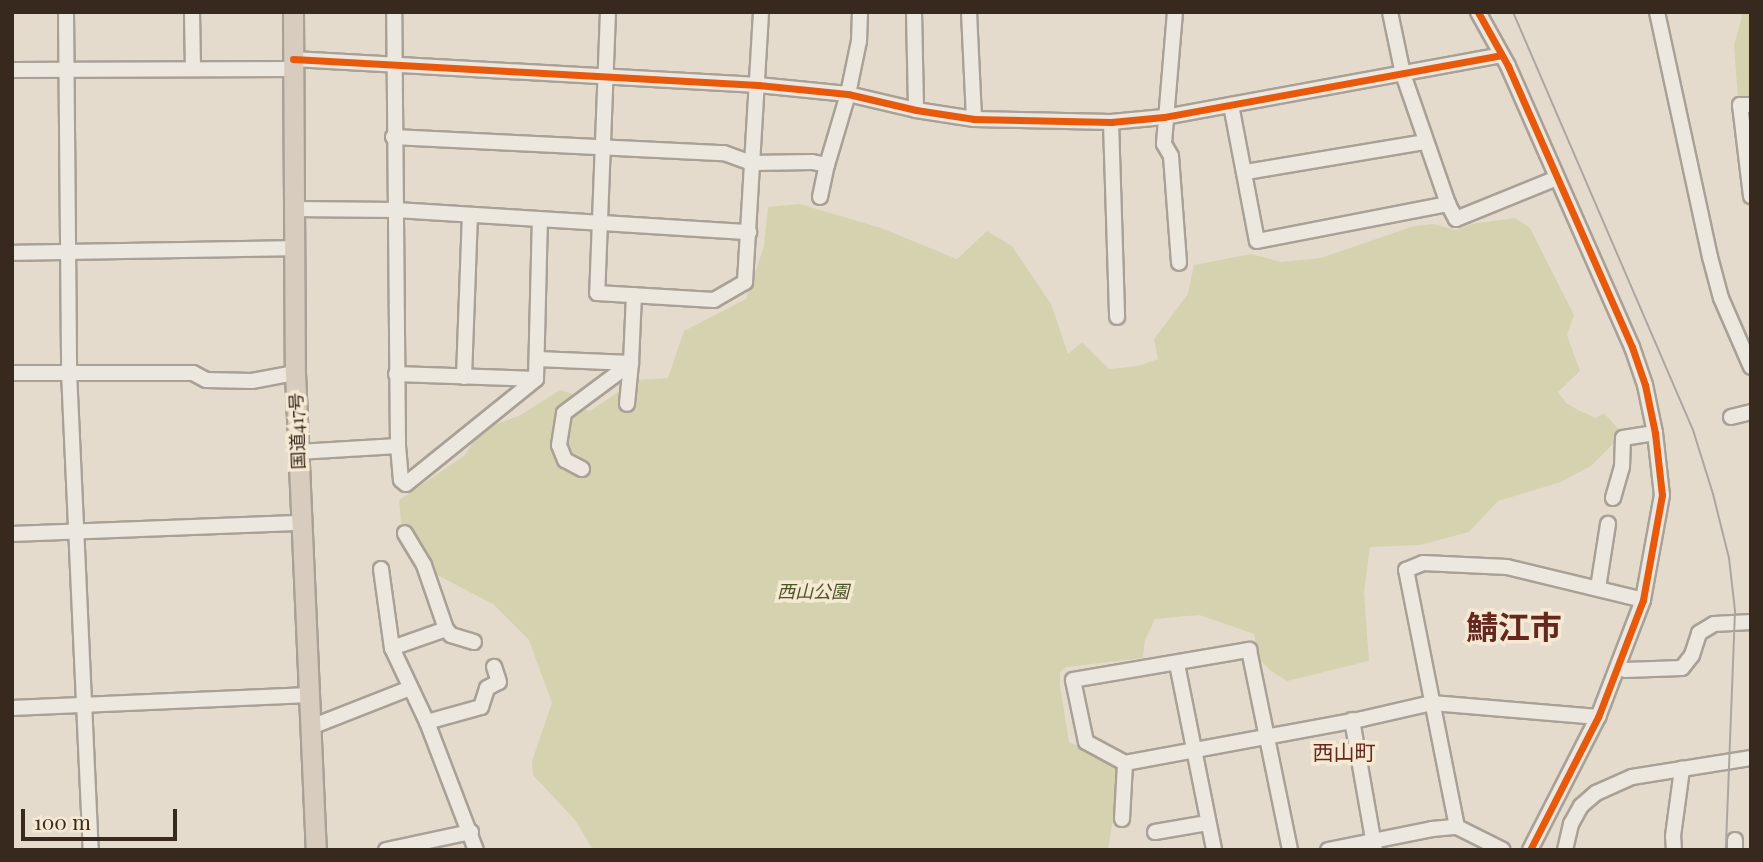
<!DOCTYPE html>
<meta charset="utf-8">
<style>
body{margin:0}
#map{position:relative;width:1763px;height:862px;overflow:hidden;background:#e4dbcd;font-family:"Playfair Display","Noto Sans JP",serif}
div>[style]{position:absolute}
.green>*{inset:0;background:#d5d3af}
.roads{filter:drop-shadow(2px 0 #a9a096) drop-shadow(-2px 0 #a9a096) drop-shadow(0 2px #a9a096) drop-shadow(0 -2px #a9a096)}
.minor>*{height:14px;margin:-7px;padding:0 7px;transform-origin:7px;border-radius:7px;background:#ece7df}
.highway>*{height:19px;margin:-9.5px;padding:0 9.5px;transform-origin:9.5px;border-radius:9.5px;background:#d7ccbe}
.tram>*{height:2px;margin:-1px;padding:0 1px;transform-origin:1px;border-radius:1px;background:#aba69f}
.cycleway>*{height:7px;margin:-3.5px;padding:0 3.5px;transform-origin:3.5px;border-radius:3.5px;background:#e8590c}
span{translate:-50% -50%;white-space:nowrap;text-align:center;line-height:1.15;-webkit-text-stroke:7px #f5e9d3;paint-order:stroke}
.street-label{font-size:18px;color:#38291e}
.park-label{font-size:18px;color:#4b5425;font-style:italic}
.quarter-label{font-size:21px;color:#64281e}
.town-label{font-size:32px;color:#64281e;font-weight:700}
.frame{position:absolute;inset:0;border:14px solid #38291e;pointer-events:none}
.scale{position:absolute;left:21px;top:809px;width:156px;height:32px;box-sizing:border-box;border:4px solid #38291e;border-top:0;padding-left:9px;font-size:21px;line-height:24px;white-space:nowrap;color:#38291e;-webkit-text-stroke:5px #f5e9d3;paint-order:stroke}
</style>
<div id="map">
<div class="green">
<div style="clip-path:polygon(1739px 12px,1751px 12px,1751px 99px,1738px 100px,1734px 45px,1742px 17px)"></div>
<div style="clip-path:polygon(800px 204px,881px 228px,957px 259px,987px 231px,1012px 246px,1051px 304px,1068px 354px,1082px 342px,1109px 369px,1138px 366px,1158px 359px,1154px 339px,1188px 294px,1194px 265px,1251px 254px,1281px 262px,1321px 258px,1414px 226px,1433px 224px,1456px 230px,1471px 224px,1515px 218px,1530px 228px,1574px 315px,1567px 335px,1580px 371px,1558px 392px,1566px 403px,1578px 410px,1596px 418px,1604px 413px,1623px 434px,1591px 466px,1561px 482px,1498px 501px,1469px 532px,1420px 545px,1370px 547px,1364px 592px,1369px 661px,1287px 681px,1271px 671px,1259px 659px,1254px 634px,1199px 615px,1155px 619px,1145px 640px,1143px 658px,1066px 667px,1060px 672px,1060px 686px,1069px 742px,1122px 766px,1108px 850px,593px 850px,575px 820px,533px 775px,532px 761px,552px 703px,529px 640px,493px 604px,437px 575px,401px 522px,399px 500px,464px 456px,482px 429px,519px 416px,560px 390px,573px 394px,580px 408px,590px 411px,636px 380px,668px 378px,684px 331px,746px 299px,764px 246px,768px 207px)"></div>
</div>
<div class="roads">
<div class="minor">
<div style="left:66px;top:12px;width:360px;rotate:89.5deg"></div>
<div style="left:69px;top:372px;width:479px;rotate:87.4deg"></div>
<div style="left:192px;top:12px;width:57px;rotate:89deg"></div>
<div style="left:608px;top:12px;width:281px;rotate:92.2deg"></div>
<div style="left:597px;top:293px;width:117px;rotate:3.4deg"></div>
<div style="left:714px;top:300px;width:36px;rotate:-30deg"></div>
<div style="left:745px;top:282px;width:270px;rotate:-86.6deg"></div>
<div style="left:914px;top:12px;width:98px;rotate:88.8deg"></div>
<div style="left:969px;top:12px;width:107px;rotate:87.3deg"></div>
<div style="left:1175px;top:12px;width:132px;rotate:94.8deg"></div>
<div style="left:1164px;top:144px;width:14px;rotate:60deg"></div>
<div style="left:1171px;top:156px;width:107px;rotate:85.7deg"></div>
<div style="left:1390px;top:12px;width:63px;rotate:78.2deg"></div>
<div style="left:1403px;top:74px;width:138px;rotate:70.9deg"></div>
<div style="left:1448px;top:204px;width:17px;rotate:62deg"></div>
<div style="left:1456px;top:219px;width:109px;rotate:-22.1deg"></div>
<div style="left:1478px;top:12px;width:62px;rotate:60.9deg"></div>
<div style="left:1508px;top:66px;width:307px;rotate:66.2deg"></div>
<div style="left:1632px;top:347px;width:40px;rotate:71.1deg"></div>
<div style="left:1645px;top:385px;width:49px;rotate:78.2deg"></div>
<div style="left:1655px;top:433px;width:62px;rotate:83.6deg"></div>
<div style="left:1662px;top:495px;width:107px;rotate:100.3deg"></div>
<div style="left:1643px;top:600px;width:125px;rotate:111deg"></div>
<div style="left:1598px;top:717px;width:149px;rotate:117.1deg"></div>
<div style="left:1657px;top:12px;width:251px;rotate:77.8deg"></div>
<div style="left:1710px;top:257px;width:42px;rotate:75deg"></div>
<div style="left:1721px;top:298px;width:75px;rotate:66.5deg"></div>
<div style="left:293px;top:59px;width:466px;rotate:3.2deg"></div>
<div style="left:758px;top:85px;width:90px;rotate:5.7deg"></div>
<div style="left:848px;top:94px;width:70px;rotate:13.2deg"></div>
<div style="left:916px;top:110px;width:59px;rotate:8.8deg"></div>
<div style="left:974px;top:119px;width:137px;rotate:1.3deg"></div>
<div style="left:1111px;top:122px;width:53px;rotate:-5.4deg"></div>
<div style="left:1164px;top:117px;width:343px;rotate:-10.4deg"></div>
<div style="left:12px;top:70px;width:281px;rotate:-0.2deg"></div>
<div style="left:1231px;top:105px;width:138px;rotate:79.2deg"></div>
<div style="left:1257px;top:241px;width:195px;rotate:-11deg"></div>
<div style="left:1751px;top:105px;width:11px;rotate:180deg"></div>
<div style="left:1740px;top:105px;width:92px;rotate:83.1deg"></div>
<div style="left:1111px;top:122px;width:195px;rotate:88.2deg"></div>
<div style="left:393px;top:137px;width:331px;rotate:2.8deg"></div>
<div style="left:724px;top:153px;width:30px;rotate:20deg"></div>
<div style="left:752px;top:163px;width:60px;rotate:-1deg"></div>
<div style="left:812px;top:162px;width:15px;rotate:11deg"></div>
<div style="left:827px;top:165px;width:74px;rotate:-73.5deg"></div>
<div style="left:848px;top:94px;width:54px;rotate:-78.3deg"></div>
<div style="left:859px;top:41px;width:29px;rotate:-88deg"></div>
<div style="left:1246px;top:172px;width:182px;rotate:-9.5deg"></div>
<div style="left:820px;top:197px;width:33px;rotate:-78deg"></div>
<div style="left:293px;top:209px;width:103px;rotate:0.6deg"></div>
<div style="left:396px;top:210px;width:354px;rotate:3.6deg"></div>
<div style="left:12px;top:253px;width:283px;rotate:-1deg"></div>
<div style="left:537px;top:359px;width:94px;rotate:2.4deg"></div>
<div style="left:631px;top:363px;width:68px;rotate:-87.5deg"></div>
<div style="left:12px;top:373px;width:181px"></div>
<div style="left:193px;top:373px;width:15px;rotate:28deg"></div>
<div style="left:206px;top:380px;width:46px;rotate:1.2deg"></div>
<div style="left:252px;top:381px;width:44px;rotate:-10.5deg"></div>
<div style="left:396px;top:374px;width:140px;rotate:2deg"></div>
<div style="left:536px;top:379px;width:159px;rotate:-88.6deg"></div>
<div style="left:464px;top:377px;width:161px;rotate:-87.9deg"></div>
<div style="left:1731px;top:417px;width:21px;rotate:-14deg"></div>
<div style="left:398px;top:446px;width:34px;rotate:85deg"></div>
<div style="left:401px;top:480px;width:6px;rotate:39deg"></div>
<div style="left:406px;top:484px;width:167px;rotate:-38.9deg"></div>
<div style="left:298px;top:452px;width:100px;rotate:-3.4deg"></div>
<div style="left:398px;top:446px;width:434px;rotate:-90.5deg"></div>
<div style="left:582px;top:469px;width:19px;rotate:-152deg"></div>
<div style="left:565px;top:460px;width:16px;rotate:-112deg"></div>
<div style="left:559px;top:445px;width:32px;rotate:-81deg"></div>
<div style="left:564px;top:413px;width:84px;rotate:-36.7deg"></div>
<div style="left:631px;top:363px;width:41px;rotate:95.6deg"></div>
<div style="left:1613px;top:498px;width:32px;rotate:-74deg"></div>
<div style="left:1622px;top:467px;width:29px;rotate:-88deg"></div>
<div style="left:1623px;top:438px;width:32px;rotate:-9deg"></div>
<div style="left:12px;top:534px;width:290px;rotate:-2.2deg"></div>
<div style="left:381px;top:569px;width:80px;rotate:82.1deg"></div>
<div style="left:392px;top:648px;width:82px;rotate:64.7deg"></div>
<div style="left:427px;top:722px;width:137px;rotate:69.1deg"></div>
<div style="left:1598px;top:588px;width:65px;rotate:-81.1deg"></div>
<div style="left:446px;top:629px;width:8px;rotate:50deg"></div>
<div style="left:451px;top:635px;width:24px;rotate:17deg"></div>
<div style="left:392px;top:648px;width:57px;rotate:-19.4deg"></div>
<div style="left:446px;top:629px;width:68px;rotate:-109deg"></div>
<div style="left:424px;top:565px;width:37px;rotate:-121deg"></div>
<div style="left:1177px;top:664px;width:190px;rotate:78.7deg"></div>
<div style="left:1625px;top:670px;width:57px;rotate:-2deg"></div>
<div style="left:1682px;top:668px;width:16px;rotate:-52deg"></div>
<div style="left:1692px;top:655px;width:23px;rotate:-72deg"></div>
<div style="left:1699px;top:633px;width:17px;rotate:-31deg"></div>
<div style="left:1714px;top:624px;width:37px;rotate:-3deg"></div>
<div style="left:12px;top:708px;width:298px;rotate:-2.5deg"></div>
<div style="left:1352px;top:720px;width:132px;rotate:80deg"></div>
<div style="left:427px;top:722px;width:56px;rotate:-15.5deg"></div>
<div style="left:481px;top:707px;width:20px;rotate:-72deg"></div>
<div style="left:487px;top:688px;width:13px;rotate:-27deg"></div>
<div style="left:499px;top:682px;width:16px;rotate:-108deg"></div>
<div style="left:311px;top:727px;width:106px;rotate:-21.5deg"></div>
<div style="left:1125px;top:763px;width:241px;rotate:-10.5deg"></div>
<div style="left:1362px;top:719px;width:72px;rotate:-12.9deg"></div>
<div style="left:1432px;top:703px;width:167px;rotate:4.8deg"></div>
<div style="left:1122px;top:819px;width:56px;rotate:-86.9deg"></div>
<div style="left:1125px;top:763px;width:44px;rotate:-151.7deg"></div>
<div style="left:1086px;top:742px;width:63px;rotate:-101.8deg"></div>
<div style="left:1073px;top:680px;width:179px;rotate:-9.7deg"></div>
<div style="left:1249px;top:650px;width:204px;rotate:78.4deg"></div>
<div style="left:1457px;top:827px;width:262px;rotate:-101.2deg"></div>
<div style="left:1406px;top:570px;width:18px;rotate:-22deg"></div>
<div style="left:1423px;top:563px;width:84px;rotate:2.7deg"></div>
<div style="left:1507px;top:567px;width:140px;rotate:13.6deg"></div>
<div style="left:1155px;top:832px;width:53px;rotate:-9.8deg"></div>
<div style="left:386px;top:850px;width:87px;rotate:-12deg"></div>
<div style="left:1328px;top:850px;width:106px;rotate:-11.4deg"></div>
<div style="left:1432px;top:829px;width:25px;rotate:-5deg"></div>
<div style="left:1457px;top:827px;width:51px;rotate:26.6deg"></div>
<div style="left:1565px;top:850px;width:27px;rotate:-77deg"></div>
<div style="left:1571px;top:824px;width:21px;rotate:-61deg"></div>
<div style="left:1581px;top:806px;width:20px;rotate:-41deg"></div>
<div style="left:1596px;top:793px;width:39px;rotate:-24deg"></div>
<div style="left:1632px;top:777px;width:121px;rotate:-9.1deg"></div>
<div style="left:1674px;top:850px;width:14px;rotate:-94deg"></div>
<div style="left:1673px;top:836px;width:68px;rotate:-82.3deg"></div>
<div style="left:1735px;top:850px;width:10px;rotate:-90deg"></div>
</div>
<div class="highway">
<div style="left:293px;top:12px;width:361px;rotate:89.7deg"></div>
<div style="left:295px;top:373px;width:477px;rotate:87.5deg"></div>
</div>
</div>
<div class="tram">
<div style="left:1513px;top:12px;width:455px;rotate:66.7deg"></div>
<div style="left:1693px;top:430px;width:67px;rotate:72.6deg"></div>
<div style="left:1713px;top:494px;width:66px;rotate:76deg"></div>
<div style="left:1729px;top:558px;width:53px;rotate:83.5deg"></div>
<div style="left:1735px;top:611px;width:239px;rotate:92.2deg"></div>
</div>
<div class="cycleway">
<div style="left:1478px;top:12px;width:62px;rotate:60.9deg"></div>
<div style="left:1508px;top:66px;width:307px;rotate:66.2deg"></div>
<div style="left:1632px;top:347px;width:40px;rotate:71.1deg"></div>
<div style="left:1645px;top:385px;width:49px;rotate:78.2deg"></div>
<div style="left:1655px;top:433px;width:62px;rotate:83.6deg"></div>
<div style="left:1662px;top:495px;width:107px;rotate:100.3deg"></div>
<div style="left:1643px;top:600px;width:125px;rotate:111deg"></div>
<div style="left:1598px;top:717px;width:149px;rotate:117.1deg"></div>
<div style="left:293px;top:59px;width:466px;rotate:3.2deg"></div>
<div style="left:758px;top:85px;width:90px;rotate:5.7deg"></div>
<div style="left:848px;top:94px;width:70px;rotate:13.2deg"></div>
<div style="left:916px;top:110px;width:59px;rotate:8.8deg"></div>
<div style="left:974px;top:119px;width:137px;rotate:1.3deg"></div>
<div style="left:1111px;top:122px;width:53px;rotate:-5.4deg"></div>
<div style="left:1164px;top:117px;width:343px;rotate:-10.4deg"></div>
</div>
<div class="street-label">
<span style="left:297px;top:431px;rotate:-92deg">国道417号</span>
</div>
<div class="park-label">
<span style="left:813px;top:591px">西山公園</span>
</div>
<div class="quarter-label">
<span style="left:1344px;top:751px">西山町</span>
</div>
<div class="town-label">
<span style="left:1514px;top:626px">鯖江市</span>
</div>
<div class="frame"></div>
<div class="scale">100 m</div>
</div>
